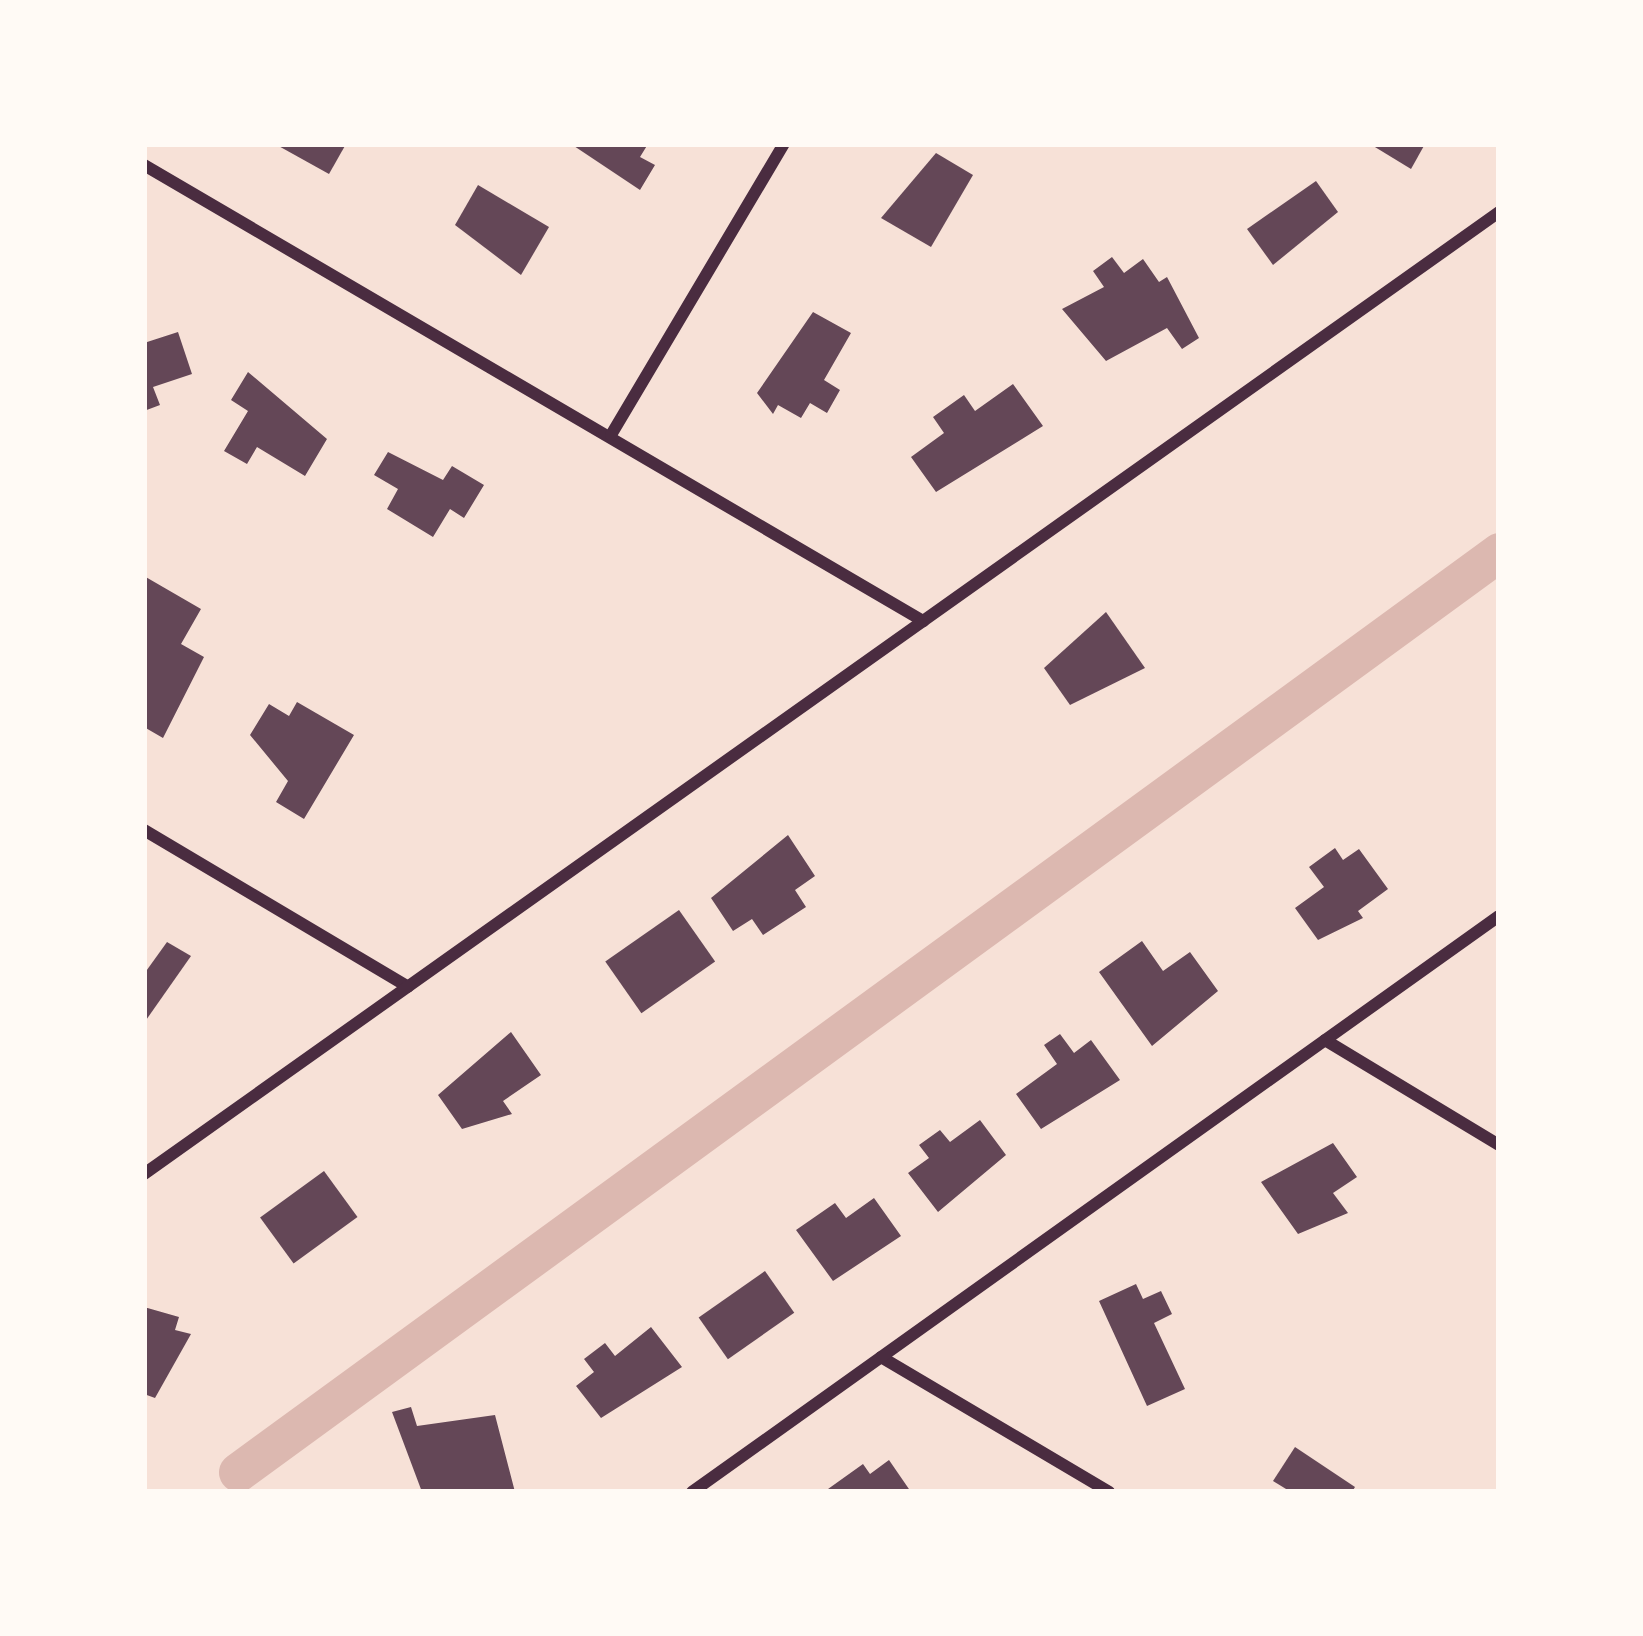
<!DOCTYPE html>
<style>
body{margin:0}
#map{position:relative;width:1643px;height:1636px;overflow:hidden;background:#f7e1d7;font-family:Quicksand,sans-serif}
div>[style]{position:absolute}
.canal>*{height:39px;margin:-19.5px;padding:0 19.5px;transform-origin:19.5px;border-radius:19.5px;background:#dcb8b0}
.building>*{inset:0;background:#644757;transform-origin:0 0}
.minor>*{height:12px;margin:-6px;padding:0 6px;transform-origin:6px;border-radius:6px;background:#4a2c40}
span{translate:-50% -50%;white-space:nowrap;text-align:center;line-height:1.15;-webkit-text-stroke:10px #fffaf5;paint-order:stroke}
.frame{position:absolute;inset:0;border:147px solid #fffaf5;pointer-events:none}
</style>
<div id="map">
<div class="canal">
<div style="left:238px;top:1472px;width:1561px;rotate:-36.11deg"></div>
</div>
<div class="building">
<div style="clip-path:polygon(275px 144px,346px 144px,329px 174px)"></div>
<div style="clip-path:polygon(571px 144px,648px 144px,640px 157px,655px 165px,640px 190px)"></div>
<div style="clip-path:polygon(1370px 144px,1425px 144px,1411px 169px)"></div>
<div style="clip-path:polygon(936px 153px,973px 175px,931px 247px,881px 218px)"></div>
<div style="clip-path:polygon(1316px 181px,1338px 212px,1273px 265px,1247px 229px)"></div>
<div style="clip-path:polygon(478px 185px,549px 227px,521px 275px,455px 225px)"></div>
<div style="clip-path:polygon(1112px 257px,1124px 273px,1143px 259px,1159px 282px,1167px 277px,1199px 338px,1182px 349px,1167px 328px,1106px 361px,1062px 309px,1104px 287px,1093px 271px)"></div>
<div style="clip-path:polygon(813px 312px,851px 333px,824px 380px,840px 390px,827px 413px,810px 403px,801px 418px,778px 405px,773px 414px,757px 393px)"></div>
<div style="clip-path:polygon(178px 332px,192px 374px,153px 387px,160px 405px,144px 411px,144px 343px)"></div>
<div style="clip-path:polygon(248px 372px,327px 439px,305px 476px,257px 447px,247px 464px,224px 451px,248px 411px,231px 400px)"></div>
<div style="clip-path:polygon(1013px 384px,1043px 426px,936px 492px,911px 457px,944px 433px,933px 417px,964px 395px,975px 411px)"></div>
<div style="clip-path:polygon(388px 452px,443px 480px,452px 466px,484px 485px,464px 518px,450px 509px,433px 537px,387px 509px,398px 489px,374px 475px)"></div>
<div style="clip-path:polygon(144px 576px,201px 609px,181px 644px,204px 657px,163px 738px,144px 727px)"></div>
<div style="clip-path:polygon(1106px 612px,1145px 668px,1070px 705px,1044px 668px)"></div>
<div style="clip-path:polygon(297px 702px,354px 735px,304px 819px,276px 802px,288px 781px,250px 735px,269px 704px,289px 716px)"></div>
<div style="clip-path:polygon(788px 835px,815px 876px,795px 890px,806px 907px,763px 935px,752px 919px,733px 931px,711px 898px)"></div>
<div style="clip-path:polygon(1335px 848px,1343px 860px,1359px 849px,1388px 889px,1358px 911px,1363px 918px,1318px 940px,1295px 908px,1324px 887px,1309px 867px)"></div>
<div style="left:679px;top:910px;width:63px;height:90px;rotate:55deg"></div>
<div style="clip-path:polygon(1142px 941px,1163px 971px,1190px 952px,1218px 991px,1152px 1046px,1099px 972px)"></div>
<div style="clip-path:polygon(167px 942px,191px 956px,144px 1023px,144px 974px)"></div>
<div style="clip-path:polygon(511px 1032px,541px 1075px,503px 1101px,512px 1114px,462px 1129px,438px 1095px)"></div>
<div style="clip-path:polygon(1060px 1034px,1074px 1053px,1091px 1040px,1120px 1080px,1041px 1129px,1016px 1094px,1057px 1064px,1044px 1045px)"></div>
<div style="clip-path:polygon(980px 1120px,1006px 1155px,938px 1212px,908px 1173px,929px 1158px,919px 1145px,940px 1130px,950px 1142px)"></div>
<div style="clip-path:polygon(1333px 1143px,1357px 1177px,1333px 1193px,1348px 1213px,1298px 1234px,1261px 1182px)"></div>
<div style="left:324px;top:1171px;width:57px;height:79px;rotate:54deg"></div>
<div style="clip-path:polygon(874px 1198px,901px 1236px,833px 1281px,796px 1230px,835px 1203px,846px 1218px)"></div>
<div style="left:765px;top:1271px;width:51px;height:81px;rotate:55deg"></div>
<div style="clip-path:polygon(1136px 1284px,1143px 1299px,1161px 1291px,1172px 1314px,1154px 1323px,1185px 1389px,1147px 1406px,1099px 1301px)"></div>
<div style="clip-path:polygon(144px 1307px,179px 1317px,175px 1330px,191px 1334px,155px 1398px,144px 1394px)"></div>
<div style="clip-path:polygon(651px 1327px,682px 1367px,601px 1418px,576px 1386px,594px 1372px,584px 1359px,605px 1343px,615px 1356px)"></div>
<div style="clip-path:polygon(411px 1407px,417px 1426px,495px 1415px,515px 1492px,422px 1492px,392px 1412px)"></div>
<div style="clip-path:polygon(1295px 1447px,1355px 1487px,1352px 1492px,1291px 1492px,1273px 1481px)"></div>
<div style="clip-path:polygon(889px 1460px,911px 1492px,828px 1489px,863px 1464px,870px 1474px)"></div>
</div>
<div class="minor">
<div style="left:144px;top:165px;width:903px;rotate:30.34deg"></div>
<div style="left:611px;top:435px;width:339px;rotate:-59.3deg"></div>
<div style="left:144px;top:830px;width:307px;rotate:30.7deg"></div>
<div style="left:1325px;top:1040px;width:203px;rotate:31.1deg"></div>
<div style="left:144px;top:1174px;width:1662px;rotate:-35.37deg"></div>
<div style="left:881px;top:1357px;width:265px;rotate:30.6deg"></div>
<div style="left:692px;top:1492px;width:991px;rotate:-35.52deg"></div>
</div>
<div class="frame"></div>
</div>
